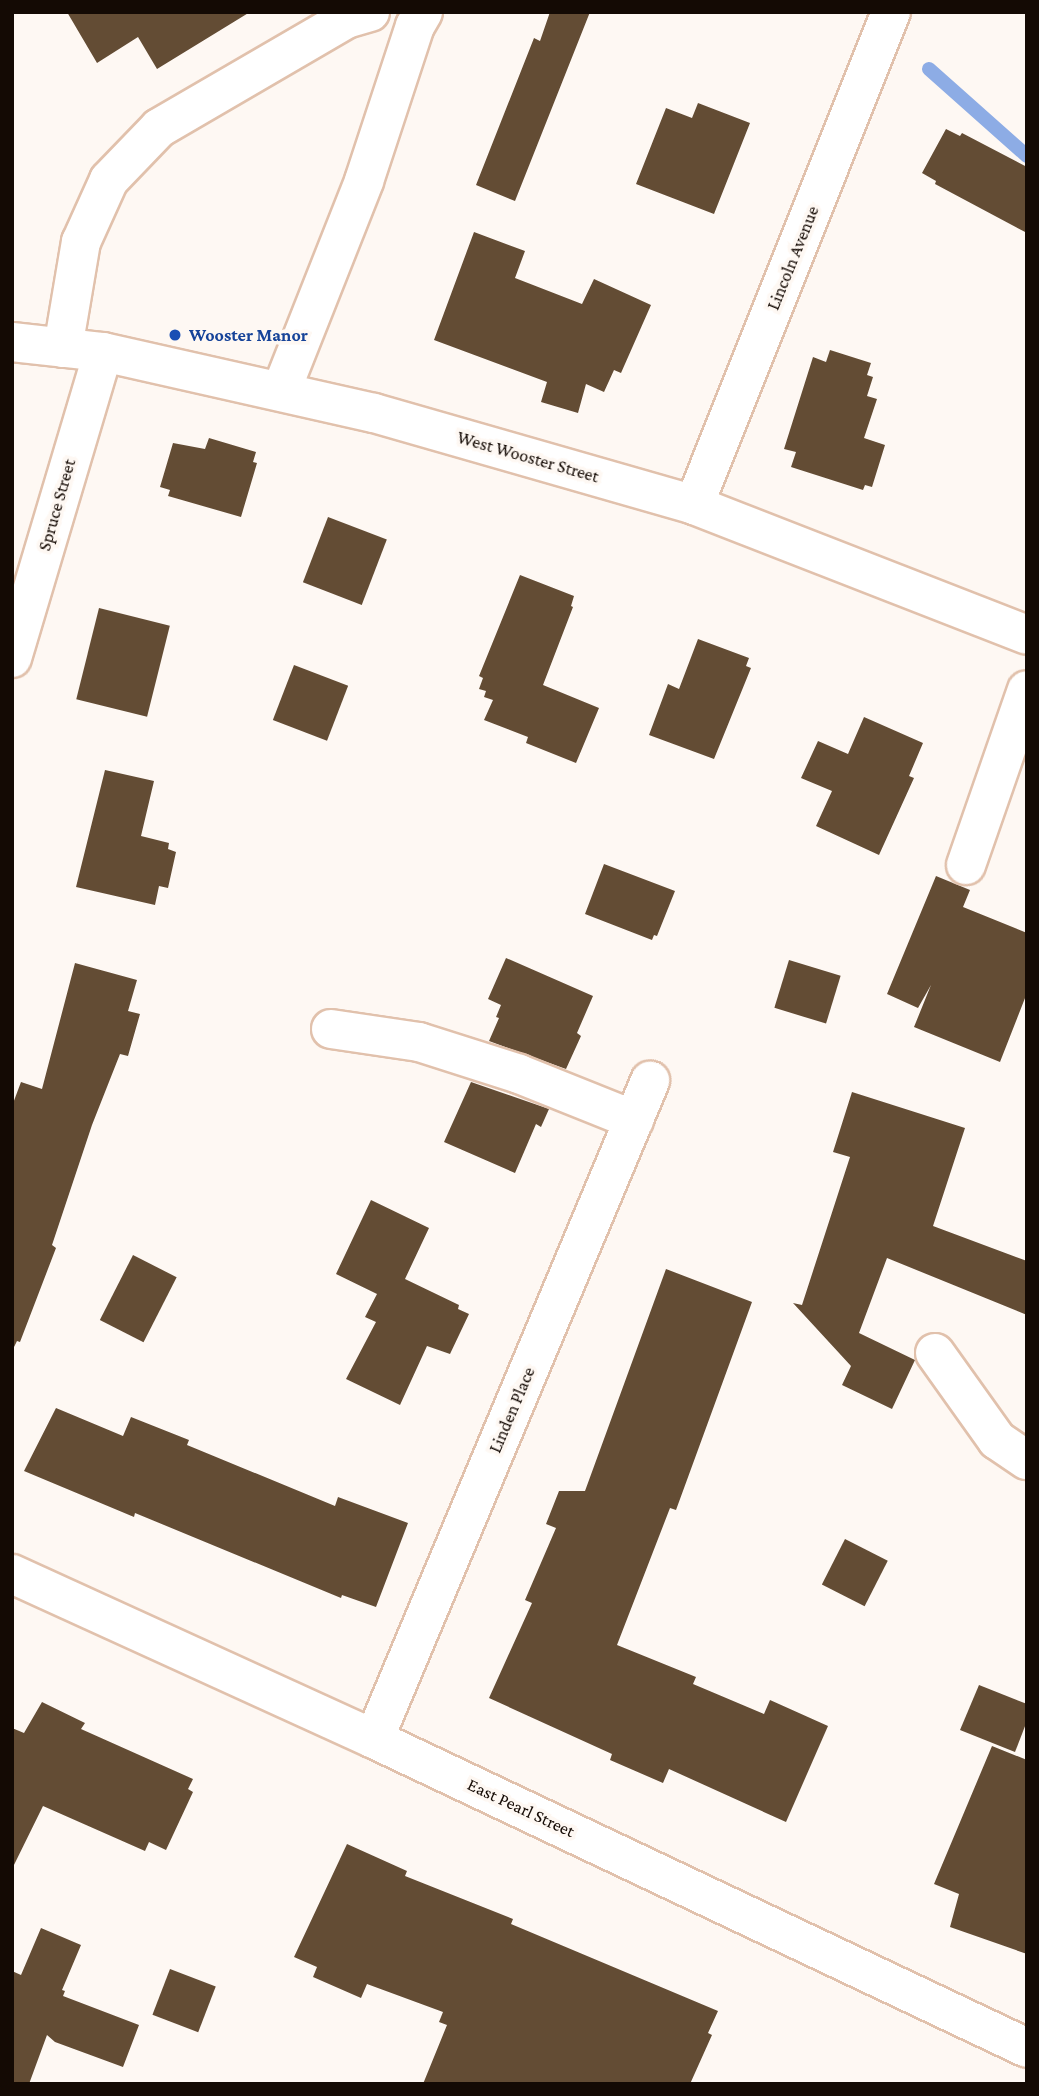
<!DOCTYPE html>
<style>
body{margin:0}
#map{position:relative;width:1039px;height:2096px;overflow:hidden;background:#fef8f3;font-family:"Crimson Pro",serif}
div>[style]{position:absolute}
.stream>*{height:14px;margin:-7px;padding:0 7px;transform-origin:7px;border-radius:7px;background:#8dace5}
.building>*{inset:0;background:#634c34;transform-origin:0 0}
.roads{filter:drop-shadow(2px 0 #e1c1ac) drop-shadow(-2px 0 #e1c1ac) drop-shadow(0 2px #e1c1ac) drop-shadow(0 -2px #e1c1ac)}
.minor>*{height:38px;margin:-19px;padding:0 19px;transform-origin:19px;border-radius:19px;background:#fff}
.dots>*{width:19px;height:19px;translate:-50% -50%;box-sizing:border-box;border:4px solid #fef8f3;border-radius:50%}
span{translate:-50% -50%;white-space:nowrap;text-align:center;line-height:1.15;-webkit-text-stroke:7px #fef8f3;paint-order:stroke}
.street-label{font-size:18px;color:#140a04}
.transit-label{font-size:18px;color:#164399;font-weight:700}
.left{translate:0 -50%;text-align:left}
.frame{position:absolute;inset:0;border:14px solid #140a04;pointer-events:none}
</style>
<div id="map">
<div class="stream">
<div style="left:929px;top:69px;width:131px;rotate:41.6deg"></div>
</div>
<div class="building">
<div style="clip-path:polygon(67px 12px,250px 12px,157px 69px,138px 37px,97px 63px)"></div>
<div style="clip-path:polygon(550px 12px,590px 12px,515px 201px,476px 185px,534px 38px,540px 41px)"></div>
<div style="clip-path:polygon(698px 103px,750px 123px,714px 214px,636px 184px,666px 108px,692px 118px)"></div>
<div style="clip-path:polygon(946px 129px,960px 136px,962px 133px,1027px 167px,1027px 233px,935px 184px,936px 181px,922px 173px)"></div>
<div style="clip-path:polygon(474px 232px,525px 251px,515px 278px,582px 304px,594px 279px,651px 305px,621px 373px,614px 370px,604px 392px,586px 384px,578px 413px,541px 402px,547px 382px,434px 340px)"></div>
<div style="clip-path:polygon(830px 350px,871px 363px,867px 375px,873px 377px,867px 396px,877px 399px,864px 438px,885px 445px,872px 487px,865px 485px,863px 490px,791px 467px,796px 452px,784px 449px,813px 357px,826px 362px)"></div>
<div style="clip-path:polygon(209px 438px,256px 452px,253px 462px,257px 463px,241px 517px,168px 496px,170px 490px,160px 487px,173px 443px,205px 449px)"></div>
<div style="left:328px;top:517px;width:63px;height:70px;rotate:21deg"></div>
<div style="clip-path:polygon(520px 575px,574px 596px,571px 606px,573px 607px,543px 685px,599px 708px,576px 763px,526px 743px,528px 737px,484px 720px,493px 700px,484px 697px,486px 691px,479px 689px,483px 678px,479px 676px)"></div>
<div style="left:99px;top:608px;width:73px;height:94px;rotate:14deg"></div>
<div style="clip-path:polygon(698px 639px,749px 658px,746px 666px,751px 668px,714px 759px,649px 735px,668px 684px,679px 689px)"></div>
<div style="left:294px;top:665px;width:58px;height:59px;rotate:21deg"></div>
<div style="clip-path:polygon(864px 717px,923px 743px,909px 776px,914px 778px,879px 855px,816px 826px,832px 791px,801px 778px,818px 741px,848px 754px)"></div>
<div style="clip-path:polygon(105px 770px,154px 781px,141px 836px,169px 843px,168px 849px,176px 852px,168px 888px,159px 886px,155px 905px,76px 887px)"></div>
<div style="clip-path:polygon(604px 864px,675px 891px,657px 936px,654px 935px,652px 940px,585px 914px)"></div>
<div style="clip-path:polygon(936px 876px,970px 890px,963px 907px,1027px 933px,1027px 993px,1000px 1062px,914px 1027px,931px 985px,918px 1008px,887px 994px)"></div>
<div style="clip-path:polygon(506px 958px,593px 996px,577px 1033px,581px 1036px,566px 1069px,489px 1041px,499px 1018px,496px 1017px,501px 1005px,488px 999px)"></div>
<div style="left:789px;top:960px;width:54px;height:50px;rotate:17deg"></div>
<div style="clip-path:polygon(75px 963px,137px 980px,128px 1011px,140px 1014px,128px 1056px,120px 1054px,92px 1125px,52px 1245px,56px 1248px,20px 1342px,17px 1341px,12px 1351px,12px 1106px,21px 1082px,42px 1089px)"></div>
<div style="clip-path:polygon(471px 1082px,549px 1109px,541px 1127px,536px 1124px,515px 1173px,444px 1142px)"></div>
<div style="clip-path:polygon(852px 1092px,965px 1128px,933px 1226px,1027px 1261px,1027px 1315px,887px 1258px,859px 1333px,915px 1360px,892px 1409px,842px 1385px,851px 1366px,793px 1303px,802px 1305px,850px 1157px,833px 1152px)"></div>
<div style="clip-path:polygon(371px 1200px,429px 1228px,405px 1279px,459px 1305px,458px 1309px,469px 1314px,450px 1354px,427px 1346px,400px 1405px,346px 1379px,376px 1322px,365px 1317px,377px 1294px,336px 1274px)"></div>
<div style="left:133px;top:1255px;width:49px;height:73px;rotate:27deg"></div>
<div style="clip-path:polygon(666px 1269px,752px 1302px,676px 1510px,670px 1508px,617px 1645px,696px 1677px,693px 1684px,764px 1714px,770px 1700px,828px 1726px,786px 1822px,669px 1769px,663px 1783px,610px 1760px,612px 1754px,489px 1698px,532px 1603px,525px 1600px,556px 1528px,546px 1524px,559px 1491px,585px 1491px)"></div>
<div style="clip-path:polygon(56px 1408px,123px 1436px,131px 1417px,189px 1440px,187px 1445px,335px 1506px,338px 1497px,408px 1523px,376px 1607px,342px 1595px,341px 1598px,135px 1513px,134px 1517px,24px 1471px)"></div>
<div style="left:845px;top:1539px;width:48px;height:51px;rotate:27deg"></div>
<div style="clip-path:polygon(979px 1685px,1027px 1704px,1027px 1721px,1015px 1752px,960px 1730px)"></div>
<div style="clip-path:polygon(42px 1702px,85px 1723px,81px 1729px,193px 1779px,188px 1789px,193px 1792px,166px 1850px,149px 1842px,145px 1851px,43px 1806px,12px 1869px,12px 1728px,24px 1733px)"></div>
<div style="clip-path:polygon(992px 1746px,1027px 1760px,1027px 1954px,950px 1927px,959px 1894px,934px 1884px)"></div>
<div style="clip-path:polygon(347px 1844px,407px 1871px,405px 1876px,513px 1919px,511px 1924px,718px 2011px,708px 2033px,712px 2035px,690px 2084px,423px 2084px,447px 2025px,439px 2022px,443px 2012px,367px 1984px,361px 1998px,313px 1977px,317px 1967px,294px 1957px)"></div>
<div style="clip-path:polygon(41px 1928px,81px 1945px,62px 1990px,65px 1991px,63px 1996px,139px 2025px,123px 2067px,55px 2042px,47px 2035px,29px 2084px,12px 2084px,12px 1971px,21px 1975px)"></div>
<div style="left:170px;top:1969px;width:49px;height:49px;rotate:21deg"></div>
</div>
<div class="roads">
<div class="minor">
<div style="left:12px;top:342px;width:92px;rotate:6.3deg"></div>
<div style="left:103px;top:352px;width:278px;rotate:12.7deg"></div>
<div style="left:374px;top:413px;width:333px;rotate:16deg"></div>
<div style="left:694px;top:505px;width:357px;rotate:21.3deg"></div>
<div style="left:63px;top:348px;width:108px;rotate:-80.4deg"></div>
<div style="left:81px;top:242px;width:68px;rotate:-65.7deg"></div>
<div style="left:109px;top:180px;width:72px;rotate:-46.1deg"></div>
<div style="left:159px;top:128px;width:216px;rotate:-30.2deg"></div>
<div style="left:346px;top:19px;width:25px;rotate:-16deg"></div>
<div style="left:281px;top:391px;width:226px;rotate:-68.4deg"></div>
<div style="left:364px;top:181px;width:163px;rotate:-71.8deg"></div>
<div style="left:415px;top:26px;width:16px;rotate:-60deg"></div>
<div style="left:694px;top:505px;width:531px;rotate:-68.22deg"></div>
<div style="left:12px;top:658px;width:319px;rotate:-73.4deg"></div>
<div style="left:966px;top:865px;width:185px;rotate:-70.8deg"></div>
<div style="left:331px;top:1029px;width:89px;rotate:8.4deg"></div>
<div style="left:419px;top:1042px;width:105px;rotate:17.7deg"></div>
<div style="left:519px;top:1074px;width:124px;rotate:21.8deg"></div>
<div style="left:935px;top:1353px;width:107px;rotate:54.5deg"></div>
<div style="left:997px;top:1440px;width:36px;rotate:34deg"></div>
<div style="left:12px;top:1574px;width:398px;rotate:24.5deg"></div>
<div style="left:374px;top:1739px;width:722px;rotate:25.32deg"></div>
<div style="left:374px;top:1739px;width:714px;rotate:-67.24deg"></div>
</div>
</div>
<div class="dots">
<div style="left:175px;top:335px;background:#1a4fb4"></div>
</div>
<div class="street-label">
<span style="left:793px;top:258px;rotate:-68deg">Lincoln Avenue</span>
<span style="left:528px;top:457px;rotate:16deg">West Wooster Street</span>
<span style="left:57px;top:505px;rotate:-74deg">Spruce Street</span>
<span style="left:512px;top:1410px;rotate:-67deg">Linden Place</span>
<span style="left:521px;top:1808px;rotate:25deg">East Pearl Street</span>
</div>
<div class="transit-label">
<span class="left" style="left:189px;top:335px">Wooster Manor</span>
</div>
<div class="frame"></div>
</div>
